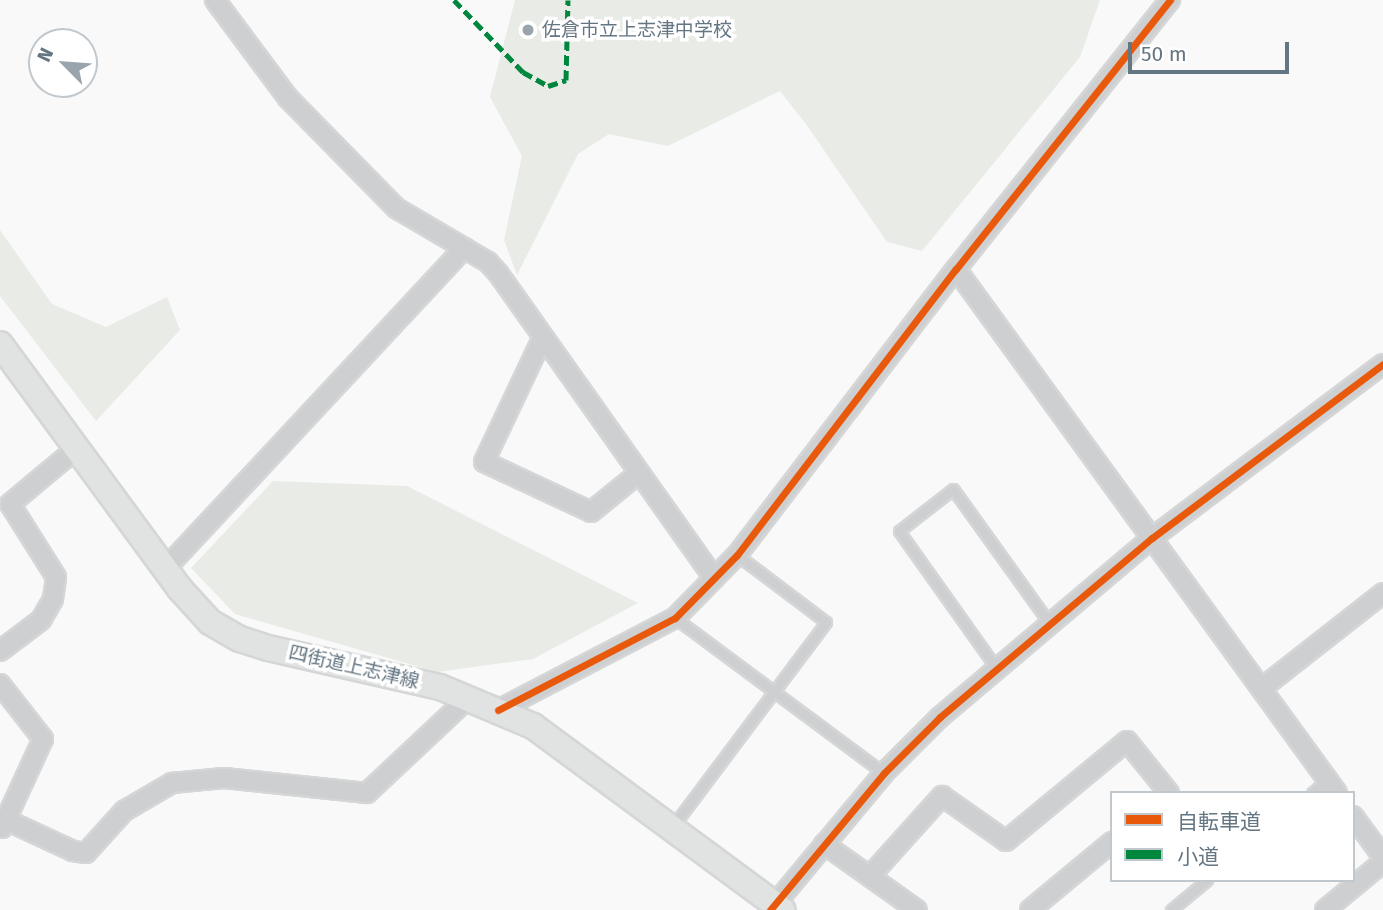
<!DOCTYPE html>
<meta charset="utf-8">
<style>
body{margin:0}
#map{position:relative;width:1383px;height:910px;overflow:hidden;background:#f9f9f9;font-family:"Fira Sans","Noto Sans JP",sans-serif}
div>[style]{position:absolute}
.green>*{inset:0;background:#e8ebe6}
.roads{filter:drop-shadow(2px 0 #d5d6d7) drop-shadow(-2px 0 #d5d6d7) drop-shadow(0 2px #d5d6d7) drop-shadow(0 -2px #d5d6d7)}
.lane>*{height:9px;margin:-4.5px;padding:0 4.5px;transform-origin:4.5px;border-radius:4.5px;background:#cecfd0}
.street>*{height:18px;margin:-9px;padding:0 9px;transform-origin:9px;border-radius:9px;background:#cecfd0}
.secondary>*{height:24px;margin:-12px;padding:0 12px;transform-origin:12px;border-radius:12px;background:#e1e2e2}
.quiet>*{height:5px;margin-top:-2.5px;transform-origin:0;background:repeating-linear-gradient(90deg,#00873e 0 10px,transparent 0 15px)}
.cycleway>*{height:7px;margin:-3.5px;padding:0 3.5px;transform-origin:3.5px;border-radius:3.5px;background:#e8590c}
.dots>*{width:19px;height:19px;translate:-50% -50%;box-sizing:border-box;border:4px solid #fff;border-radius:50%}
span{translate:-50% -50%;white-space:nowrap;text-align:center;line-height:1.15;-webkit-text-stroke:7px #fff;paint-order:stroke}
.poi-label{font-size:19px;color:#657683}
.left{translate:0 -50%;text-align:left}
.street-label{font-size:19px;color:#657683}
.legend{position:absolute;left:1110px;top:791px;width:245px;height:91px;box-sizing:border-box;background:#fff;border:2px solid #c1c8cd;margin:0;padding:9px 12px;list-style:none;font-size:21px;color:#657683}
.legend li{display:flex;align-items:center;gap:14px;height:35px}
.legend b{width:35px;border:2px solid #c1c8cd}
.north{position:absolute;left:28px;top:28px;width:70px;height:70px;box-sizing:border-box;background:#fff;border:2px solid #c1c8cd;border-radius:50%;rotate:295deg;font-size:19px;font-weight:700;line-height:28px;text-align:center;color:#657683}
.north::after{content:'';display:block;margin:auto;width:24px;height:32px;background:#99a4ac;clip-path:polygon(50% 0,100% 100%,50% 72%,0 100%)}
.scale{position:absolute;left:1128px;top:42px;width:161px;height:32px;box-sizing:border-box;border:4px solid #657683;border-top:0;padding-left:9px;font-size:21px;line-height:24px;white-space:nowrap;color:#657683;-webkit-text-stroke:5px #fff;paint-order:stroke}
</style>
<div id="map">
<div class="green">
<div style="clip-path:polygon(515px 0,1100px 0,1080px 57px,922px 251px,887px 242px,806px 124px,780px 91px,668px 146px,609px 134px,578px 154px,517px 275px,504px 240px,522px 156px,490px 97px)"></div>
<div style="clip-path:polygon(0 230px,52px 304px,106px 327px,167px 297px,180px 330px,96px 421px,0 296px)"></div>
<div style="clip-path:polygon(273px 481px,407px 486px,638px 603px,533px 659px,437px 672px,235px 614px,191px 568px)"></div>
</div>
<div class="roads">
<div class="lane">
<div style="left:675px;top:618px;width:260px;rotate:36.6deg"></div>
<div style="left:997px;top:669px;width:169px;rotate:-125.4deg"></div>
<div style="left:899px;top:531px;width:68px;rotate:-37.9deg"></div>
<div style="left:953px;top:489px;width:166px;rotate:54.3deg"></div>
<div style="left:1312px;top:793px;width:20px;rotate:-41deg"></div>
<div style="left:673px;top:826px;width:255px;rotate:-53.1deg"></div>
<div style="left:826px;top:622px;width:111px;rotate:-143deg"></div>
<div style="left:1171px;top:910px;width:47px;rotate:-39.8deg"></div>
</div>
<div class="street">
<div style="left:215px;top:0;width:122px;rotate:53.3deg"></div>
<div style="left:288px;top:98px;width:154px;rotate:45.5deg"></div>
<div style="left:396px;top:208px;width:107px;rotate:30.4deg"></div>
<div style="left:488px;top:262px;width:15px;rotate:48deg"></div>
<div style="left:498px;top:273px;width:374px;rotate:54.7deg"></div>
<div style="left:956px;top:269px;width:648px;rotate:53.98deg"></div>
<div style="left:543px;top:337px;width:138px;rotate:115.3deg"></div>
<div style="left:484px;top:462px;width:118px;rotate:25deg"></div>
<div style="left:591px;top:512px;width:62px;rotate:-39.1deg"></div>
<div style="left:165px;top:569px;width:439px;rotate:-47deg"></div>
<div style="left:0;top:651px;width:51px;rotate:-37.1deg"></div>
<div style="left:41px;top:620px;width:24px;rotate:-60deg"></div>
<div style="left:53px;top:599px;width:22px;rotate:-82deg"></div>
<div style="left:56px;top:577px;width:86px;rotate:-122.2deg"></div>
<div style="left:10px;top:504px;width:86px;rotate:-39.8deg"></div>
<div style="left:0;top:684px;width:70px;rotate:52deg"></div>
<div style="left:43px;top:739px;width:98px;rotate:114.7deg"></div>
<div style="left:1262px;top:688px;width:154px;rotate:-38.1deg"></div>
<div style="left:498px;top:710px;width:199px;rotate:-27.5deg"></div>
<div style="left:675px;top:618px;width:88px;rotate:-45.5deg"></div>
<div style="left:737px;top:555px;width:360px;rotate:-52.6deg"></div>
<div style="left:956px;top:269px;width:344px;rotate:-51.5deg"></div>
<div style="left:1353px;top:816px;width:51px;rotate:53.8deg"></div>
<div style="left:6px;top:820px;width:74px;rotate:24.8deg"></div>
<div style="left:73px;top:851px;width:13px;rotate:9deg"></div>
<div style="left:86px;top:853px;width:57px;rotate:-47.9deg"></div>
<div style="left:124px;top:811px;width:56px;rotate:-30.3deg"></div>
<div style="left:172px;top:783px;width:52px;rotate:-5.5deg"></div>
<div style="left:224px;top:778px;width:144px;rotate:6deg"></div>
<div style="left:367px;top:793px;width:139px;rotate:-43.2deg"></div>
<div style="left:824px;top:844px;width:114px;rotate:35.4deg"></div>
<div style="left:870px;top:876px;width:108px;rotate:-48deg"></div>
<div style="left:942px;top:796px;width:78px;rotate:35.1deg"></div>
<div style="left:1006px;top:841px;width:157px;rotate:-39.6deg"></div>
<div style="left:1127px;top:741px;width:67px;rotate:51.1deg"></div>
<div style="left:770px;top:910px;width:178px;rotate:-50.2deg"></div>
<div style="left:884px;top:773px;width:79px;rotate:-45deg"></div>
<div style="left:940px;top:717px;width:277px;rotate:-40.2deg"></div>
<div style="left:1152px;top:538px;width:289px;rotate:-37deg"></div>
<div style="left:1030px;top:910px;width:107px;rotate:-39.7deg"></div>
<div style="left:1325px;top:910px;width:75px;rotate:-39.6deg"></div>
</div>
<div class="secondary">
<div style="left:0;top:344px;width:304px;rotate:53.7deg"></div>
<div style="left:180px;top:589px;width:45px;rotate:47.7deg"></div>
<div style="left:210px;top:622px;width:34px;rotate:30deg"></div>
<div style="left:240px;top:639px;width:29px;rotate:18deg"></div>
<div style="left:268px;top:648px;width:176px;rotate:12.8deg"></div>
<div style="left:440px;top:687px;width:101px;rotate:22.8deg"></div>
<div style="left:533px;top:726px;width:310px;rotate:36.4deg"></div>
</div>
</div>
<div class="quiet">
<div style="left:454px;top:0;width:100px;rotate:46.2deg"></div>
<div style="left:523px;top:72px;width:29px;rotate:29deg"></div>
<div style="left:548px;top:86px;width:19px;rotate:-18deg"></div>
<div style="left:566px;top:80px;width:80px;rotate:-88.6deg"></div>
</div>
<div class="cycleway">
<div style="left:498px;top:710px;width:199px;rotate:-27.5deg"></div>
<div style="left:675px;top:618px;width:88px;rotate:-45.5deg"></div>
<div style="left:737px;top:555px;width:360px;rotate:-52.6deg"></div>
<div style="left:956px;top:269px;width:344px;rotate:-51.5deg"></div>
<div style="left:770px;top:910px;width:178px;rotate:-50.2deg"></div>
<div style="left:884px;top:773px;width:79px;rotate:-45deg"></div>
<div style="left:940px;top:717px;width:277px;rotate:-40.2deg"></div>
<div style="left:1152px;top:538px;width:289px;rotate:-37deg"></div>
</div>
<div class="dots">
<div style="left:528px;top:30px;background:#99a4ac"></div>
</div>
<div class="poi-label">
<span class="left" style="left:542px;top:30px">佐倉市立上志津中学校</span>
</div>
<div class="street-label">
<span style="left:354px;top:667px;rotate:13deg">四街道上志津線</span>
</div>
<ul class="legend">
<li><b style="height:9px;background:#e8590c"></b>自転車道</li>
<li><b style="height:9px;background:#00873e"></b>小道</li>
</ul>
<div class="north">N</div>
<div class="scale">50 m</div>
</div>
